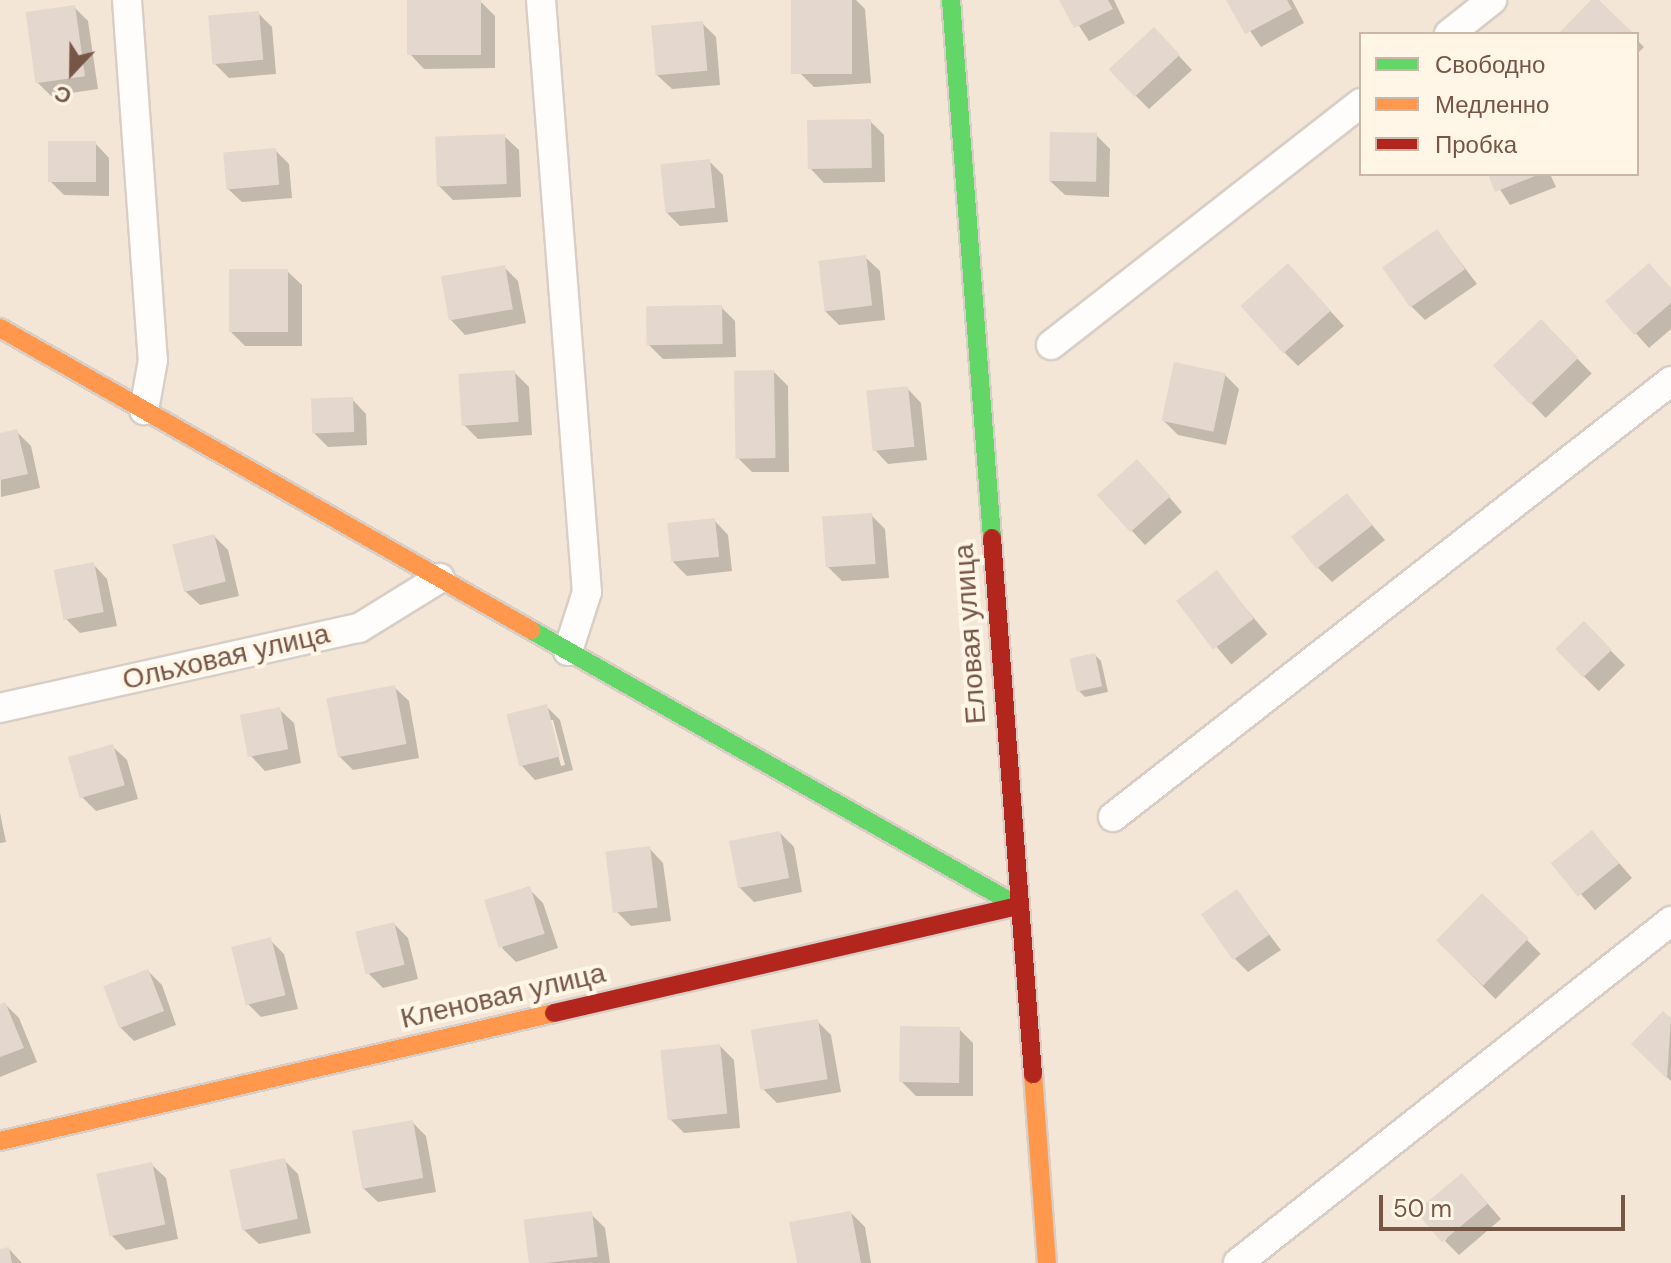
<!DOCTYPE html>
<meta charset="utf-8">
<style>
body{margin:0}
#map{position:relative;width:1671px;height:1263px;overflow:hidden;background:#f7f1e7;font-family:"DM Sans",sans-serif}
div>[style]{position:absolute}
.residential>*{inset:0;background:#f3e6d6}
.shadow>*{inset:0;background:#0003;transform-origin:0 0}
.building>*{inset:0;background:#e4d8ce;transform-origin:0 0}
.roads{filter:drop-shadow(2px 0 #d9cec5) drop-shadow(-2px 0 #d9cec5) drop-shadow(0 2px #d9cec5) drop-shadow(0 -2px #d9cec5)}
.street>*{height:28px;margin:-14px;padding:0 14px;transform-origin:14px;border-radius:14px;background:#fefdfb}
.fast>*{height:18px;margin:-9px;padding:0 9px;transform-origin:9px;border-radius:9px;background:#63d668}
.slow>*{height:18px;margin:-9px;padding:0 9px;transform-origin:9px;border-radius:9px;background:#ff974d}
.jam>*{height:18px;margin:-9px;padding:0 9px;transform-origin:9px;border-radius:9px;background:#b3261e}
span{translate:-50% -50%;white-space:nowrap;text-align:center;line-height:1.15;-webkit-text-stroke:8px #fff6e8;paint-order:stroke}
.street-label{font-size:28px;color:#775646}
.legend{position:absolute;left:1359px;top:32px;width:280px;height:144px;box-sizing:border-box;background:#fff6e8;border:2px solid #c9b6a7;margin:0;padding:10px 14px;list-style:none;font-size:24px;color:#775646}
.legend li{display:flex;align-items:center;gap:16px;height:40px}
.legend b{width:40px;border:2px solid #c9b6a7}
.north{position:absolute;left:32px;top:32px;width:80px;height:80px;-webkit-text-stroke:6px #fff6e8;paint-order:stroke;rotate:202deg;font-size:22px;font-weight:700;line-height:32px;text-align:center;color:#775646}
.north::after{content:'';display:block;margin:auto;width:28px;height:36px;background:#775646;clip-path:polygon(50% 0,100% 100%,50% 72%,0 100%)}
.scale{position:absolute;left:1379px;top:1195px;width:246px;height:36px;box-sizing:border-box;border:4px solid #775646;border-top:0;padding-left:10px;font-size:24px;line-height:28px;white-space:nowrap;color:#775646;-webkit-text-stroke:6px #fff6e8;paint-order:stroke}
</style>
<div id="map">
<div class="residential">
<div style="clip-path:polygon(evenodd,0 0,1671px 0,1671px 1263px,0 1263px,0 0,1361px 34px,1637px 34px,1637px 174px,1361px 174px,1361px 34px)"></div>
</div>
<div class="shadow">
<div style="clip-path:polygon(793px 0,856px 0,865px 9px,871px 83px,814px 87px,800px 73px)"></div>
<div style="clip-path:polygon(1062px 0,1114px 0,1125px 23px,1089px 41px)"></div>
<div style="clip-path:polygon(1229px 0,1292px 0,1304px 23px,1261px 47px)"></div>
<div style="clip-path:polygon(1596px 0,1631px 34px,1561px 34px)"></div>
<div style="clip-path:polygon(481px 2px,495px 16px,495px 68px,424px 69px,410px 54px)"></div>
<div style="clip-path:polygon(74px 7px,88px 21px,98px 89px,51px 96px,37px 82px)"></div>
<div style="clip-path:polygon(258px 13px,272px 27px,276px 74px,229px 78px,215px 64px)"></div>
<div style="clip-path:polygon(702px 23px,716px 37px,720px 85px,672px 89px,657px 75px)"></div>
<div style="clip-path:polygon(1637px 40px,1644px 47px,1637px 54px)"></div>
<div style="clip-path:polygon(1168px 44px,1192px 70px,1149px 109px,1135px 95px)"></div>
<div style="clip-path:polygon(870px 121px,884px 135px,885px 182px,824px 183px,810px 168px)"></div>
<div style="clip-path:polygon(1096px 135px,1110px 149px,1109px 197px,1065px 195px,1050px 181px)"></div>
<div style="clip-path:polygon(504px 136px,519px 150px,521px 197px,453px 200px,439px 186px)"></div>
<div style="clip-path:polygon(95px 143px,109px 158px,109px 196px,64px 195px,50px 181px)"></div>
<div style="clip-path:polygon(275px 150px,289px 164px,292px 198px,242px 202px,227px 188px)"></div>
<div style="clip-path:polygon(709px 161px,723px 175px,728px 222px,680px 226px,666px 212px)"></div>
<div style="clip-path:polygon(1490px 174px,1550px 174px,1556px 187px,1510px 205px)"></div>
<div style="clip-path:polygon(1437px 231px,1477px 284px,1425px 320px,1411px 306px)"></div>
<div style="clip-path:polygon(865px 257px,880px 271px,885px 320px,839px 325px,825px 311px)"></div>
<div style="clip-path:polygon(504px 267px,518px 281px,526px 323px,465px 335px,451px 320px)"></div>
<div style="clip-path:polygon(287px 271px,302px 285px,302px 346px,245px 346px,231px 332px)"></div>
<div style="clip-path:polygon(1302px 280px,1344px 326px,1298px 366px,1284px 352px)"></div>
<div style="clip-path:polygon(1671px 288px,1671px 329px,1649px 348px,1607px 301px)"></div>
<div style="clip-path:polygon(721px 307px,735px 321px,736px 357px,663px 359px,649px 345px)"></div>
<div style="left:1541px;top:321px;width:73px;height:64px;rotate:46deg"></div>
<div style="clip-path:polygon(774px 372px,788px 386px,789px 472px,752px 472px,738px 458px)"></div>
<div style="clip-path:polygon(515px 373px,529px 387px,532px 435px,478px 439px,463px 424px)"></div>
<div style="clip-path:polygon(1225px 375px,1239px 389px,1226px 445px,1178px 435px,1164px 421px)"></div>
<div style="clip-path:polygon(907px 388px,921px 403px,927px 460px,888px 464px,874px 449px)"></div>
<div style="clip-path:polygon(352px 399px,366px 414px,367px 445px,328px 447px,314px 433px)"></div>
<div style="clip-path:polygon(17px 432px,31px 446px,40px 488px,1px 497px,0 435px)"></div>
<div style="clip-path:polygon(1151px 476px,1182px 512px,1145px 545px,1099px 495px)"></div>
<div style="clip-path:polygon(1347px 496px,1385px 540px,1332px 582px,1318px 568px)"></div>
<div style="clip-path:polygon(871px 515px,885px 529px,889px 578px,842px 581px,828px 567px)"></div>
<div style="clip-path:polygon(714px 520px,728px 535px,732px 571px,687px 576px,673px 562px)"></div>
<div style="clip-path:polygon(214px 536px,228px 550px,239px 596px,200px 605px,185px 591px)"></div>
<div style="clip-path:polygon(93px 564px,107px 579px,117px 626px,80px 633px,66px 619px)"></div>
<div style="left:1216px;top:573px;width:80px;height:47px;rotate:50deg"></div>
<div style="left:1584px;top:624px;width:58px;height:37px;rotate:45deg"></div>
<div style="clip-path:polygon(1095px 655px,1101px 661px,1108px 692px,1085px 697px,1078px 690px)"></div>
<div style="clip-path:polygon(394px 687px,409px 701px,419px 758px,353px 770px,339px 756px)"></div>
<div style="clip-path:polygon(evenodd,546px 706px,560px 720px,573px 770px,535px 780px,521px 765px,546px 706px,549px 720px,553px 720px,565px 765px,561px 766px,549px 720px)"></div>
<div style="clip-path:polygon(279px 709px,294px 723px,301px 763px,265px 771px,251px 756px)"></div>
<div style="clip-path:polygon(112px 746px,127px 760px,138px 799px,96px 811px,82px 797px)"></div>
<div style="clip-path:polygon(0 813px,6px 842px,0 843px)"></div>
<div style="left:1592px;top:832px;width:61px;height:49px;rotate:49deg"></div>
<div style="clip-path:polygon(780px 833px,794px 847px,802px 892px,754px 902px,739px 887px)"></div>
<div style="clip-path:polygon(649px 848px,663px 863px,671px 921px,631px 926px,617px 912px)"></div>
<div style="clip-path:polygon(529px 889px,543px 903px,558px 948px,516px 962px,502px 948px)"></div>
<div style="clip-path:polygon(1237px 892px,1281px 950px,1248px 972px,1234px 958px)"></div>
<div style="left:1482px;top:895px;width:83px;height:64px;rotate:45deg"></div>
<div style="clip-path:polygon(394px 924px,408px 938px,418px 979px,383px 988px,369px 974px)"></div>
<div style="clip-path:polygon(270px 940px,284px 954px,298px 1009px,261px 1017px,247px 1003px)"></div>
<div style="clip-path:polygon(148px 971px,162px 985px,176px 1025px,134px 1041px,120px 1027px)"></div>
<div style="clip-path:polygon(5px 1004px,19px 1018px,37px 1062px,0 1077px,0 1006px)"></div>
<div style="clip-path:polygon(1663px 1013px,1671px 1021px,1671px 1081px,1633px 1044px)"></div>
<div style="clip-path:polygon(817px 1021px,831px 1035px,841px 1092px,777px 1103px,763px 1089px)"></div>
<div style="clip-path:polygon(959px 1029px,973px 1043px,973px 1096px,916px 1096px,901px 1081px)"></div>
<div style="clip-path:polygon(720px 1046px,734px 1060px,740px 1128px,684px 1133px,670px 1119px)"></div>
<div style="clip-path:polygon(412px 1122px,426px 1136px,436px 1192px,378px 1202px,363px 1188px)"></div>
<div style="clip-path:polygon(284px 1160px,298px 1174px,311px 1233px,259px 1244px,244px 1230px)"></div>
<div style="clip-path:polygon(151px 1164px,166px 1178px,178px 1239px,126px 1250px,112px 1236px)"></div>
<div style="clip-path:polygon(1476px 1190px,1501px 1219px,1459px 1255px,1445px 1241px)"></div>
<div style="clip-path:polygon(851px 1213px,865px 1227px,871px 1263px,799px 1263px)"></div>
<div style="clip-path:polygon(591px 1214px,605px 1228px,610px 1263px,532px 1263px,526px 1222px)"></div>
<div style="clip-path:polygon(9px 1249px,22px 1263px,0 1263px,0 1251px)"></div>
</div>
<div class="building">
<div style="left:407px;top:0;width:74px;height:55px"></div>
<div style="left:791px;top:0;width:61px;height:74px"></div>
<div style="clip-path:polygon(1059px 0,1108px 0,1113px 9px,1074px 28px)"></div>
<div style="clip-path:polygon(1226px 0,1287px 0,1292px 9px,1245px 34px)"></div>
<div style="clip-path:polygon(1591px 0,1599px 0,1632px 32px,1558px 34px)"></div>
<div style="left:75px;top:5px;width:72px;height:50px;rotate:82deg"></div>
<div style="left:259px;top:11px;width:49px;height:51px;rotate:85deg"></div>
<div style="left:703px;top:21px;width:50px;height:52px;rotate:85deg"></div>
<div style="left:1154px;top:27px;width:38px;height:62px;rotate:47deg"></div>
<div style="left:871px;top:119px;width:49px;height:64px;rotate:89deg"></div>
<div style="left:1050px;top:132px;width:47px;height:49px;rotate:1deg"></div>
<div style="left:505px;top:134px;width:50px;height:70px;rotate:88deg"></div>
<div style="left:48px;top:141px;width:48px;height:41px"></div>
<div style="left:276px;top:148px;width:37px;height:53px;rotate:85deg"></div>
<div style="left:710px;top:159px;width:49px;height:50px;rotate:84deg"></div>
<div style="clip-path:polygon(1488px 174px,1540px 174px,1495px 192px)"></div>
<div style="left:1437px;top:229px;width:49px;height:67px;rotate:55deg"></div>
<div style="left:866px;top:255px;width:51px;height:48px;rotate:83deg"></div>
<div style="left:1288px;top:263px;width:64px;height:64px;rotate:48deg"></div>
<div style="clip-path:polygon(1649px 263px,1671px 288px,1671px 303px,1634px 335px,1605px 301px)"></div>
<div style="left:505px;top:265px;width:45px;height:65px;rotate:80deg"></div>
<div style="left:288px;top:269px;width:63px;height:59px;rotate:90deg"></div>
<div style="left:722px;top:305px;width:39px;height:76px;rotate:89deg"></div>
<div style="left:1541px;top:319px;width:54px;height:67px;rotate:46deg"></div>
<div style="left:1174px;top:362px;width:53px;height:60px;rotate:12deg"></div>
<div style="left:515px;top:370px;width:52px;height:57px;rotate:86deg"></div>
<div style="left:774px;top:370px;width:88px;height:40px;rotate:89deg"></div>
<div style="left:908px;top:386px;width:61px;height:42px;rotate:84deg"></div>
<div style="left:353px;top:397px;width:35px;height:42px;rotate:88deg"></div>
<div style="clip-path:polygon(17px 429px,28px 474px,0 480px,0 433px)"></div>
<div style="left:1137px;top:459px;width:50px;height:54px;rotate:48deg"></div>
<div style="left:1347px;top:493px;width:41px;height:71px;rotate:52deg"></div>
<div style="left:872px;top:513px;width:51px;height:50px;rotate:86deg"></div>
<div style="left:715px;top:518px;width:39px;height:48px;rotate:84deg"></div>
<div style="left:214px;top:534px;width:49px;height:43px;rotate:76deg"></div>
<div style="left:94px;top:562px;width:51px;height:41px;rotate:79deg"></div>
<div style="left:1217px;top:570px;width:61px;height:51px;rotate:53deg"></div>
<div style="left:1584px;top:621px;width:40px;height:40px;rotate:46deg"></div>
<div style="left:1095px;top:653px;width:34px;height:26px;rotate:78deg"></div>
<div style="left:395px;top:685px;width:60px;height:70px;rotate:79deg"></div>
<div style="left:547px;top:704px;width:54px;height:42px;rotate:76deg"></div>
<div style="left:280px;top:707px;width:43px;height:41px;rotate:79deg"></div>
<div style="left:113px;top:744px;width:43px;height:47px;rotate:74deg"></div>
<div style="left:1592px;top:830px;width:43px;height:53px;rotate:51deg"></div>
<div style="left:780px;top:831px;width:48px;height:52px;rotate:79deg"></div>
<div style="left:650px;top:846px;width:62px;height:45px;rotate:83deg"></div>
<div style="left:530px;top:886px;width:50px;height:48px;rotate:73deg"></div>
<div style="left:1237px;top:889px;width:56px;height:44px;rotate:55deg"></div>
<div style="left:1482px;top:893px;width:65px;height:66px;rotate:44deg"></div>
<div style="left:394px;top:922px;width:44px;height:40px;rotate:76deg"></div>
<div style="left:271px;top:937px;width:60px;height:41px;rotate:76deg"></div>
<div style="left:148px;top:969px;width:45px;height:48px;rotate:69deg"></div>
<div style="clip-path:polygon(5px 1002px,24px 1048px,0 1057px,0 1004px)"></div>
<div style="clip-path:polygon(1663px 1011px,1671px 1018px,1667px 1079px,1631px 1044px)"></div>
<div style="left:818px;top:1019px;width:61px;height:68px;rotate:81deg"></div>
<div style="left:900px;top:1026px;width:60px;height:56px;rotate:1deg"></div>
<div style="left:720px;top:1044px;width:70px;height:60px;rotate:84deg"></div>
<div style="left:413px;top:1120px;width:59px;height:62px;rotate:80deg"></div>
<div style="left:285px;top:1158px;width:62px;height:57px;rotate:78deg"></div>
<div style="left:152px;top:1162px;width:64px;height:57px;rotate:78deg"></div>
<div style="left:1462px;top:1173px;width:40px;height:60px;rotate:50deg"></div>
<div style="left:592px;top:1211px;width:46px;height:69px;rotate:83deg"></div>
<div style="clip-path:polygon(851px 1211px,861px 1263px,797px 1263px,789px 1222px)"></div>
<div style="clip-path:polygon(9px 1247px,12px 1263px,0 1263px,0 1249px)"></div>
</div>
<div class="roads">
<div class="street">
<div style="left:127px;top:0;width:361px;rotate:85.9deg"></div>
<div style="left:153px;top:360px;width:51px;rotate:100.2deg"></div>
<div style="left:541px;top:0;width:594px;rotate:85.56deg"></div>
<div style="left:587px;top:592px;width:62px;rotate:107.9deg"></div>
<div style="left:1449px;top:34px;width:55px;rotate:-38.3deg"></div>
<div style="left:1051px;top:345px;width:393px;rotate:-38deg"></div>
<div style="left:0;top:708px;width:368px;rotate:-12.6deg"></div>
<div style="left:359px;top:628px;width:95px;rotate:-31.7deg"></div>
<div style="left:1113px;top:817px;width:708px;rotate:-38deg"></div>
<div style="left:1238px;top:1263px;width:552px;rotate:-38.3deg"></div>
</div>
<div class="fast">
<div style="left:951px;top:0;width:540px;rotate:85.64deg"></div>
<div style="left:531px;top:630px;width:560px;rotate:29.54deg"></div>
</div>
<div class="slow">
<div style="left:0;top:328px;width:611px;rotate:29.63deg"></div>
<div style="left:1033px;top:1074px;width:190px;rotate:85.8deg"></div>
<div style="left:0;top:1141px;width:569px;rotate:-13.01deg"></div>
</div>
<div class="jam">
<div style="left:992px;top:538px;width:538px;rotate:85.63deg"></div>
<div style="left:554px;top:1013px;width:476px;rotate:-13deg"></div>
</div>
</div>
<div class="street-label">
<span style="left:970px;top:634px;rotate:-94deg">Еловая улица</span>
<span style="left:226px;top:657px;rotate:-13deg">Ольховая улица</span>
<span style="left:503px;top:996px;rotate:-13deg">Кленовая улица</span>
</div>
<ul class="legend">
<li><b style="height:10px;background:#63d668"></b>Свободно</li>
<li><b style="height:10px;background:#ff974d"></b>Медленно</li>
<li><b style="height:10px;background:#b3261e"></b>Пробка</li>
</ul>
<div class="north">С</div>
<div class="scale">50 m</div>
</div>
